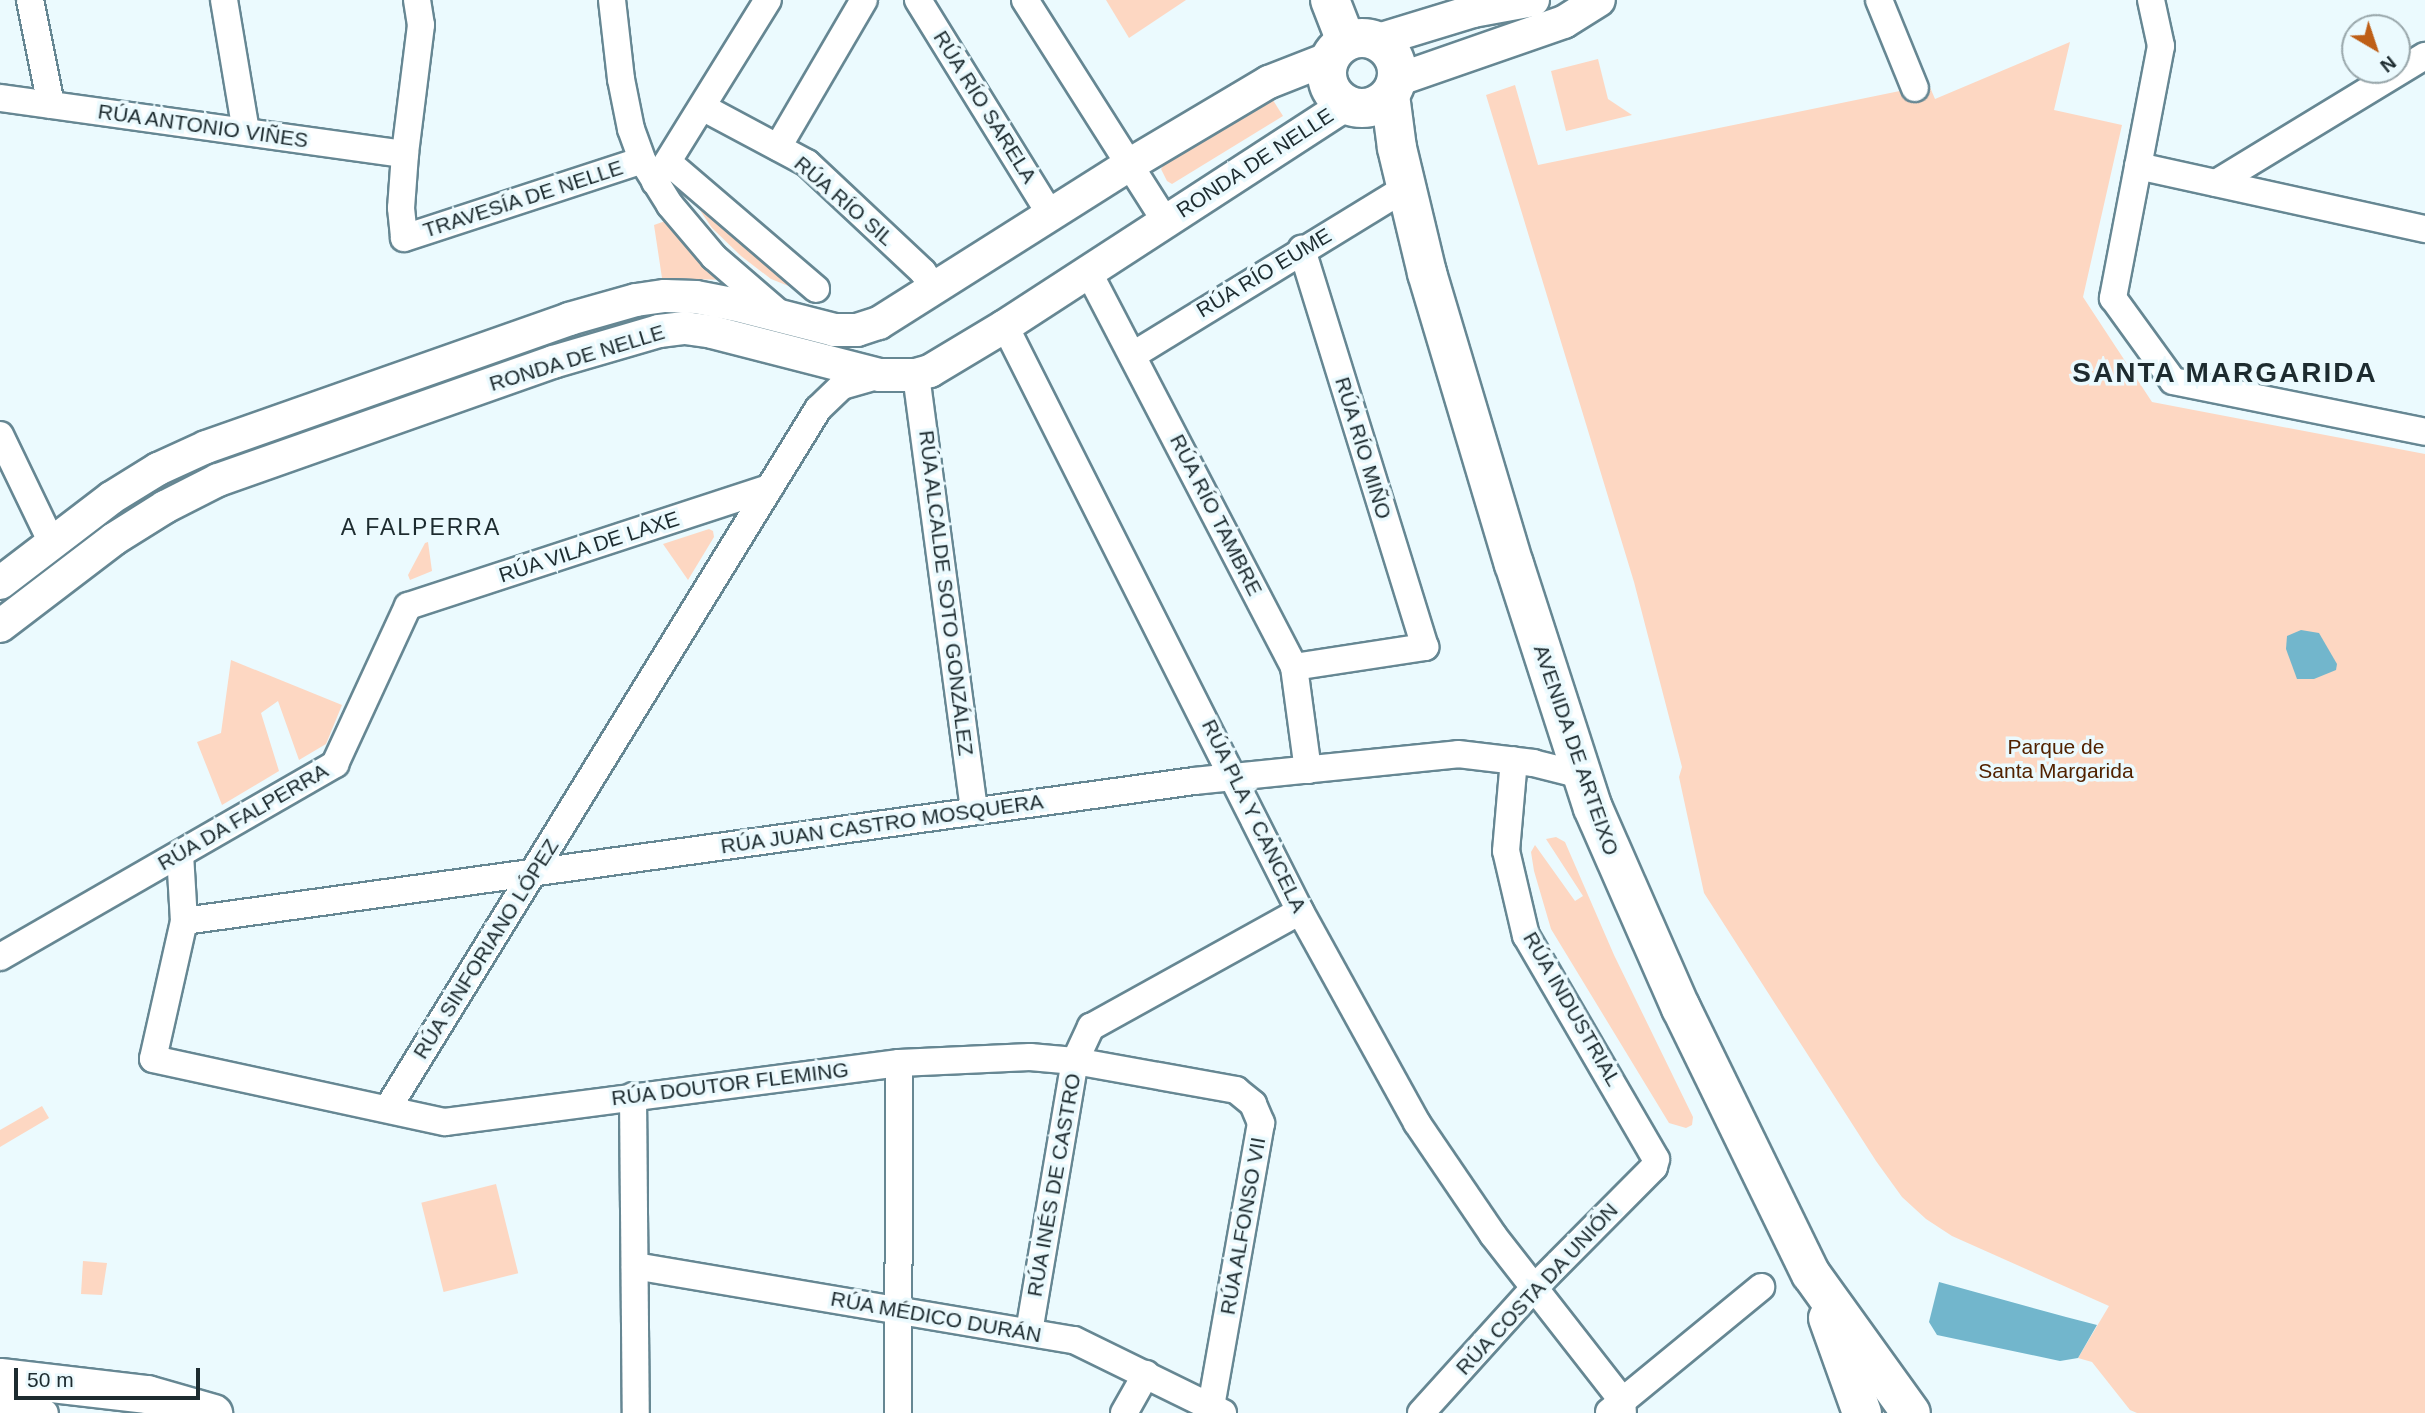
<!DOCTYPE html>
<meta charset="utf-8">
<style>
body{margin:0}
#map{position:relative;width:2425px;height:1413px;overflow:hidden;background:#ebfafe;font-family:Helvetica,sans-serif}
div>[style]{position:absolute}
.green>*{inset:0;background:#fdd7c2;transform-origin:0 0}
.water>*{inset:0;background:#72b6cc}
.roads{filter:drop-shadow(2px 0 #668793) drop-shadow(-2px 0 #668793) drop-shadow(0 2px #668793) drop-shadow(0 -2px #668793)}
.minor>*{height:26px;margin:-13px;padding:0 13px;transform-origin:13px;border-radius:13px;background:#fff}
.tertiary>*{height:32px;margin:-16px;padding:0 16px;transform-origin:16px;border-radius:16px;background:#fff}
.secondary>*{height:37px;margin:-18.5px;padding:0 18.5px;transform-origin:18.5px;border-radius:18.5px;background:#fff}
.primary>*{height:38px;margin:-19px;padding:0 19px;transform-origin:19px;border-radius:19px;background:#fff}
.primary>.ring{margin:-19px;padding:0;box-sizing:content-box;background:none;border:38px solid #fff;border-radius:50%}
span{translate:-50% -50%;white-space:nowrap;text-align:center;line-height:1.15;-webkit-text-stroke:7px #ebfafe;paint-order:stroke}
.street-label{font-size:21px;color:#1d2b2f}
.park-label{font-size:21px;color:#522200}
.neighbourhood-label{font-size:23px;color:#1d2b2f;letter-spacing:2px}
.district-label{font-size:28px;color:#1d2b2f;font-weight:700;letter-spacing:2px}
.north{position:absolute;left:2341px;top:14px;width:70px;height:70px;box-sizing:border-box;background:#ebfafe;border:2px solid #99a7ab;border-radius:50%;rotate:141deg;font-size:19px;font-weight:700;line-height:28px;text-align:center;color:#1d2b2f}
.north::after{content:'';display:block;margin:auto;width:24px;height:32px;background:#be5f17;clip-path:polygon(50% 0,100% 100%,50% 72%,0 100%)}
.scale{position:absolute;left:14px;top:1368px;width:186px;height:32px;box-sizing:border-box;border:4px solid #1d2b2f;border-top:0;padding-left:9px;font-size:21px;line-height:24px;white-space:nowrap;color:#1d2b2f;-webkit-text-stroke:5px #ebfafe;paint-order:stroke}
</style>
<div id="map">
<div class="green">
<div style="clip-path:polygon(1106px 0,1186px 0,1129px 38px)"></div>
<div style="clip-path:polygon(2070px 42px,2054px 110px,2122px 125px,2083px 297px,2152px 402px,2425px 454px,2425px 1413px,2137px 1413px,2130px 1410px,2092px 1362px,2078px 1358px,2109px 1306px,1952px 1236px,1926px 1219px,1902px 1197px,1876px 1161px,1704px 893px,1679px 777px,1682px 767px,1634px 582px,1486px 95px,1515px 85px,1538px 165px,1929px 85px,1935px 99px)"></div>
<div style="clip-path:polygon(1598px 59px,1608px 99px,1632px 115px,1566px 131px,1551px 71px)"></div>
<div style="clip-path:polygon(1271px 97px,1283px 116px,1172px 184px,1167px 181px,1161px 169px,1168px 160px)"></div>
<div style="clip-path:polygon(691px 197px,816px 297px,771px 279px,741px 256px,712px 228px)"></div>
<div style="clip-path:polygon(668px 220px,703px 265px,725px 280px,662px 278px,654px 225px)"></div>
<div style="clip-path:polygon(709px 529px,713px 531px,714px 537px,688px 580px,663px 544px)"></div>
<div style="clip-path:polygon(428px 542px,432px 571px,410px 580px,408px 575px,425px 543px)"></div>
<div style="clip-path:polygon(231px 660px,342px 705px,326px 744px,299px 760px,278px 701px,261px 713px,279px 771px,222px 805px,197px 742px,221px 733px)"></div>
<div style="clip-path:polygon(1556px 837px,1565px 842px,1614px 955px,1693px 1117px,1692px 1125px,1686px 1128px,1669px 1123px,1551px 929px,1534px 871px,1531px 852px,1535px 845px,1575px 901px,1583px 896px,1546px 839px)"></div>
<div style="clip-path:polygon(42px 1106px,49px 1118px,0 1147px,0 1130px)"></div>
<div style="left:496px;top:1184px;width:92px;height:77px;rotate:76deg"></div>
<div style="clip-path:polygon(83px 1261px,107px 1263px,102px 1295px,81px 1294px)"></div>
</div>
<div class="water">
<div style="clip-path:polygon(2301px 630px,2319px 633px,2337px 664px,2336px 670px,2314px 679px,2297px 679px,2286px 649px,2287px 636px)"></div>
<div style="clip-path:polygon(1939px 1282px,2066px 1317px,2097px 1325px,2078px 1358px,2060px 1361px,1937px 1335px,1929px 1322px)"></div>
</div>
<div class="roads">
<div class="minor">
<div style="left:30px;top:0;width:107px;rotate:78.7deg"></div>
<div style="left:224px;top:0;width:133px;rotate:80.5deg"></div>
<div style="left:417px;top:0;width:25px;rotate:81deg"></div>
<div style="left:421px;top:25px;width:130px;rotate:97.1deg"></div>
<div style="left:405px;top:154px;width:54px;rotate:94.2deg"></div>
<div style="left:401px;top:208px;width:30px;rotate:84deg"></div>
<div style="left:404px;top:238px;width:250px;rotate:-18.1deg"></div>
<div style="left:612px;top:0;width:80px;rotate:83.5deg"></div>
<div style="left:621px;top:79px;width:51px;rotate:78.7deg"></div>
<div style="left:631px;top:129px;width:33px;rotate:70deg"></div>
<div style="left:642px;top:160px;width:53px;rotate:58.1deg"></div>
<div style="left:670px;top:205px;width:68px;rotate:49.8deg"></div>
<div style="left:714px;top:257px;width:87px;rotate:40.8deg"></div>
<div style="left:918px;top:0;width:253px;rotate:58.3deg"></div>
<div style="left:1025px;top:0;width:262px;rotate:57.6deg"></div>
<div style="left:1879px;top:0;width:95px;rotate:67.8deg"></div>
<div style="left:2151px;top:0;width:47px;rotate:77.7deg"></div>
<div style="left:2161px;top:46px;width:257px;rotate:100.8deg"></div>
<div style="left:2113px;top:298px;width:102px;rotate:54.1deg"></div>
<div style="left:2173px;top:381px;width:257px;rotate:11.4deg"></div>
<div style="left:0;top:98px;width:409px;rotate:7.9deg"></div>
<div style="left:704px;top:108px;width:117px;rotate:28.1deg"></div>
<div style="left:807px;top:163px;width:159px;rotate:43.2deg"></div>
<div style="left:923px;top:272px;width:21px;rotate:55deg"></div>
<div style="left:778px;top:147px;width:170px;rotate:-59.7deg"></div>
<div style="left:668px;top:162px;width:195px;rotate:40.6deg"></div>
<div style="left:2138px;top:166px;width:294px;rotate:12.4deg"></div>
<div style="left:655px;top:182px;width:214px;rotate:-58.2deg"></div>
<div style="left:2216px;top:183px;width:245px;rotate:-31.3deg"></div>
<div style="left:1088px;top:271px;width:446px;rotate:62.5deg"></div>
<div style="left:1294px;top:667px;width:104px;rotate:82.3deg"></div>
<div style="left:1005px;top:326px;width:655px;rotate:63.24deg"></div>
<div style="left:1300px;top:911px;width:242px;rotate:61.1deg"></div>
<div style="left:1417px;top:1123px;width:135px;rotate:55.8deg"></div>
<div style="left:1493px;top:1235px;width:209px;rotate:52deg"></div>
<div style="left:1622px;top:1400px;width:13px;rotate:86deg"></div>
<div style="left:1133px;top:355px;width:310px;rotate:-31.5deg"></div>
<div style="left:916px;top:375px;width:440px;rotate:82.4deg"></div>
<div style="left:0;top:435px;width:120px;rotate:64.3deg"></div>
<div style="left:1294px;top:667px;width:133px;rotate:-8.7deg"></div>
<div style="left:1425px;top:647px;width:417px;rotate:-107.2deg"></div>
<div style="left:180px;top:854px;width:67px;rotate:86.6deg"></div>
<div style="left:184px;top:921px;width:141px;rotate:102.7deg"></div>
<div style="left:153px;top:1059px;width:299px;rotate:12.2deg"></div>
<div style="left:445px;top:1122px;width:458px;rotate:-7.4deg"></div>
<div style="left:899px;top:1063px;width:131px;rotate:-2.6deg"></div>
<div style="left:1030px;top:1057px;width:45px;rotate:5.1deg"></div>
<div style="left:1075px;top:1061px;width:164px;rotate:10.2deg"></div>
<div style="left:1236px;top:1090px;width:22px;rotate:39deg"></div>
<div style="left:1253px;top:1104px;width:21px;rotate:67deg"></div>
<div style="left:1261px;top:1123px;width:288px;rotate:100deg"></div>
<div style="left:184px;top:921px;width:1020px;rotate:-7.89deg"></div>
<div style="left:1194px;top:781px;width:265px;rotate:-5.8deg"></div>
<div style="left:1458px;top:754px;width:76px;rotate:6.8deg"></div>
<div style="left:1533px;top:763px;width:49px;rotate:14deg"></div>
<div style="left:0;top:957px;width:387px;rotate:-29.9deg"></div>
<div style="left:335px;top:764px;width:174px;rotate:-65.2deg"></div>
<div style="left:408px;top:606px;width:380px;rotate:-18.1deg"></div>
<div style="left:633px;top:1096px;width:317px;rotate:89.5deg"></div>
<div style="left:388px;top:1108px;width:821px;rotate:-58.4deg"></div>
<div style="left:818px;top:409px;width:33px;rotate:-44deg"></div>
<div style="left:842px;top:386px;width:40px;rotate:-16deg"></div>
<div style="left:635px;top:1266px;width:445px;rotate:9.6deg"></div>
<div style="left:1074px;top:1340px;width:166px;rotate:26.1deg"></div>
<div style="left:1029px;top:1332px;width:275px;rotate:-80.4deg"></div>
<div style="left:1075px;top:1061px;width:38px;rotate:-65deg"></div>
<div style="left:1091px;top:1027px;width:239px;rotate:-29deg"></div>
<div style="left:0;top:1408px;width:45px;rotate:6.3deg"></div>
<div style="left:1609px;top:1412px;width:197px;rotate:-39.4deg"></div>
<div style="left:898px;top:1413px;width:350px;rotate:-89.8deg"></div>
<div style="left:1124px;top:1413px;width:45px;rotate:-60.6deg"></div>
<div style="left:1421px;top:1413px;width:169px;rotate:-47.9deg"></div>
<div style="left:1534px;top:1288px;width:170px;rotate:-45.2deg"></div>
<div style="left:1654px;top:1167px;width:8px;rotate:-76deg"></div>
<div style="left:1656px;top:1159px;width:258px;rotate:-120.2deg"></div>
<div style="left:1526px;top:936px;width:87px;rotate:-103.2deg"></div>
<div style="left:1506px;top:851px;width:91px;rotate:-85deg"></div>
</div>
<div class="tertiary">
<div style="left:1375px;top:41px;width:102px;rotate:-17deg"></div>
<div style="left:1473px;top:11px;width:61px;rotate:-10.4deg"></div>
<div style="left:1397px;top:80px;width:177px;rotate:-19.2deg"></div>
<div style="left:1564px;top:22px;width:41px;rotate:-32.2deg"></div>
<div style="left:0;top:583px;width:140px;rotate:-37.4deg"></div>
<div style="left:111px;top:498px;width:55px;rotate:-31.7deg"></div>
<div style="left:158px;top:469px;width:53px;rotate:-24.6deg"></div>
<div style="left:206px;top:447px;width:385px;rotate:-19.4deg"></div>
<div style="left:569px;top:319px;width:70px;rotate:-15.8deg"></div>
<div style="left:636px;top:300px;width:29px;rotate:-8deg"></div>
<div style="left:665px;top:296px;width:31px;rotate:2deg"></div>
<div style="left:696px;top:297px;width:38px;rotate:11deg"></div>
<div style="left:733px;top:304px;width:104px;rotate:14.4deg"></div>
<div style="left:834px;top:330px;width:23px"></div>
<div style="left:857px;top:330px;width:23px;rotate:-18deg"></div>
<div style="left:879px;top:323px;width:296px;rotate:-32.3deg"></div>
<div style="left:1129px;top:165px;width:163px;rotate:-30.7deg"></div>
<div style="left:1269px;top:82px;width:66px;rotate:-21.5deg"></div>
<div style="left:0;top:626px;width:143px;rotate:-37.3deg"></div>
<div style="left:114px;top:539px;width:60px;rotate:-32.1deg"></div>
<div style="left:165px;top:507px;width:59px;rotate:-27deg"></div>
<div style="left:218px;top:480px;width:355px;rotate:-19.4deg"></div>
<div style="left:553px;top:362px;width:110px;rotate:-16.3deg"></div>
<div style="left:659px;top:331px;width:26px;rotate:-7deg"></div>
<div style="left:685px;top:328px;width:27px;rotate:8deg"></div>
<div style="left:712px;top:332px;width:173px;rotate:14.4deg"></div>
<div style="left:880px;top:375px;width:36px"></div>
<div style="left:916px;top:375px;width:15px;rotate:-16deg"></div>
<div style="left:930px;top:371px;width:87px;rotate:-31deg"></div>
<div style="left:1005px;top:326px;width:406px;rotate:-33deg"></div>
</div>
<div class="secondary">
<div style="left:0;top:1377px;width:148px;rotate:6.6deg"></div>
<div style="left:147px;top:1394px;width:69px;rotate:16.1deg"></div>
</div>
<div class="primary">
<div style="left:1330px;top:0;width:44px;rotate:68.7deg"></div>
<div class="ring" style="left:1327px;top:38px;width:32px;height:32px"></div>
<div style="left:1390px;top:95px;width:53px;rotate:82.5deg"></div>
<div style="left:1397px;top:148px;width:129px;rotate:76.5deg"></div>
<div style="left:1427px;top:273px;width:304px;rotate:73.4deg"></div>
<div style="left:1514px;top:564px;width:256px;rotate:72.1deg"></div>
<div style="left:1593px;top:808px;width:219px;rotate:66.3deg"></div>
<div style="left:1681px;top:1008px;width:296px;rotate:64deg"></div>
<div style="left:1811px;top:1274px;width:171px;rotate:54.3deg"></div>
<div style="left:1828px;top:1318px;width:101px;rotate:70.3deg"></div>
</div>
</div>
<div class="street-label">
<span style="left:985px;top:107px;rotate:58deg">RÚA RÍO SARELA</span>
<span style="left:203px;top:126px;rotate:8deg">RÚA ANTONIO VIÑES</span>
<span style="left:1255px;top:163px;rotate:-33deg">RONDA DE NELLE</span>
<span style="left:523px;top:199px;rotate:-18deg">TRAVESÍA DE NELLE</span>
<span style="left:844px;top:201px;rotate:41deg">RÚA RÍO SIL</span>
<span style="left:1264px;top:273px;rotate:-31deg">RÚA RÍO EUME</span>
<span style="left:577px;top:358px;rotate:-17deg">RONDA DE NELLE</span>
<span style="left:1363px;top:448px;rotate:73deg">RÚA RÍO MIÑO</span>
<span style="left:1216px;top:515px;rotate:63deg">RÚA RÍO TAMBRE</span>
<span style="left:589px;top:547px;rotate:-18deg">RÚA VILA DE LAXE</span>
<span style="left:946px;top:593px;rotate:83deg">RÚA ALCALDE SOTO GONZÁLEZ</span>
<span style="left:1576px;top:750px;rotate:71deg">AVENIDA DE ARTEIXO</span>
<span style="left:1254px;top:816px;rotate:64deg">RÚA PLA Y CANCELA</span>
<span style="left:243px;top:817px;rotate:-30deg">RÚA DA FALPERRA</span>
<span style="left:882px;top:824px;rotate:-8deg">RÚA JUAN CASTRO MOSQUERA</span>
<span style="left:486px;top:949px;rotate:-58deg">RÚA SINFORIANO LÓPEZ</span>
<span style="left:1572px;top:1009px;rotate:60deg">RÚA INDUSTRIAL</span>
<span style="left:730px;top:1084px;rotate:-7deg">RÚA DOUTOR FLEMING</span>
<span style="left:1054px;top:1185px;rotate:-80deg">RÚA INÉS DE CASTRO</span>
<span style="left:1243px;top:1226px;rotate:-80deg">RÚA ALFONSO VII</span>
<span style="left:1537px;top:1289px;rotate:-47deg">RÚA COSTA DA UNIÓN</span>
<span style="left:936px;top:1317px;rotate:10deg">RÚA MÉDICO DURÁN</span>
</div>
<div class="park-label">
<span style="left:2056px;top:759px">Parque de<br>Santa Margarida</span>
</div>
<div class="neighbourhood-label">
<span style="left:421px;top:527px">A FALPERRA</span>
</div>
<div class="district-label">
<span style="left:2225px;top:373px">SANTA MARGARIDA</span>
</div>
<div class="north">N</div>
<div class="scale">50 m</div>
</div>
